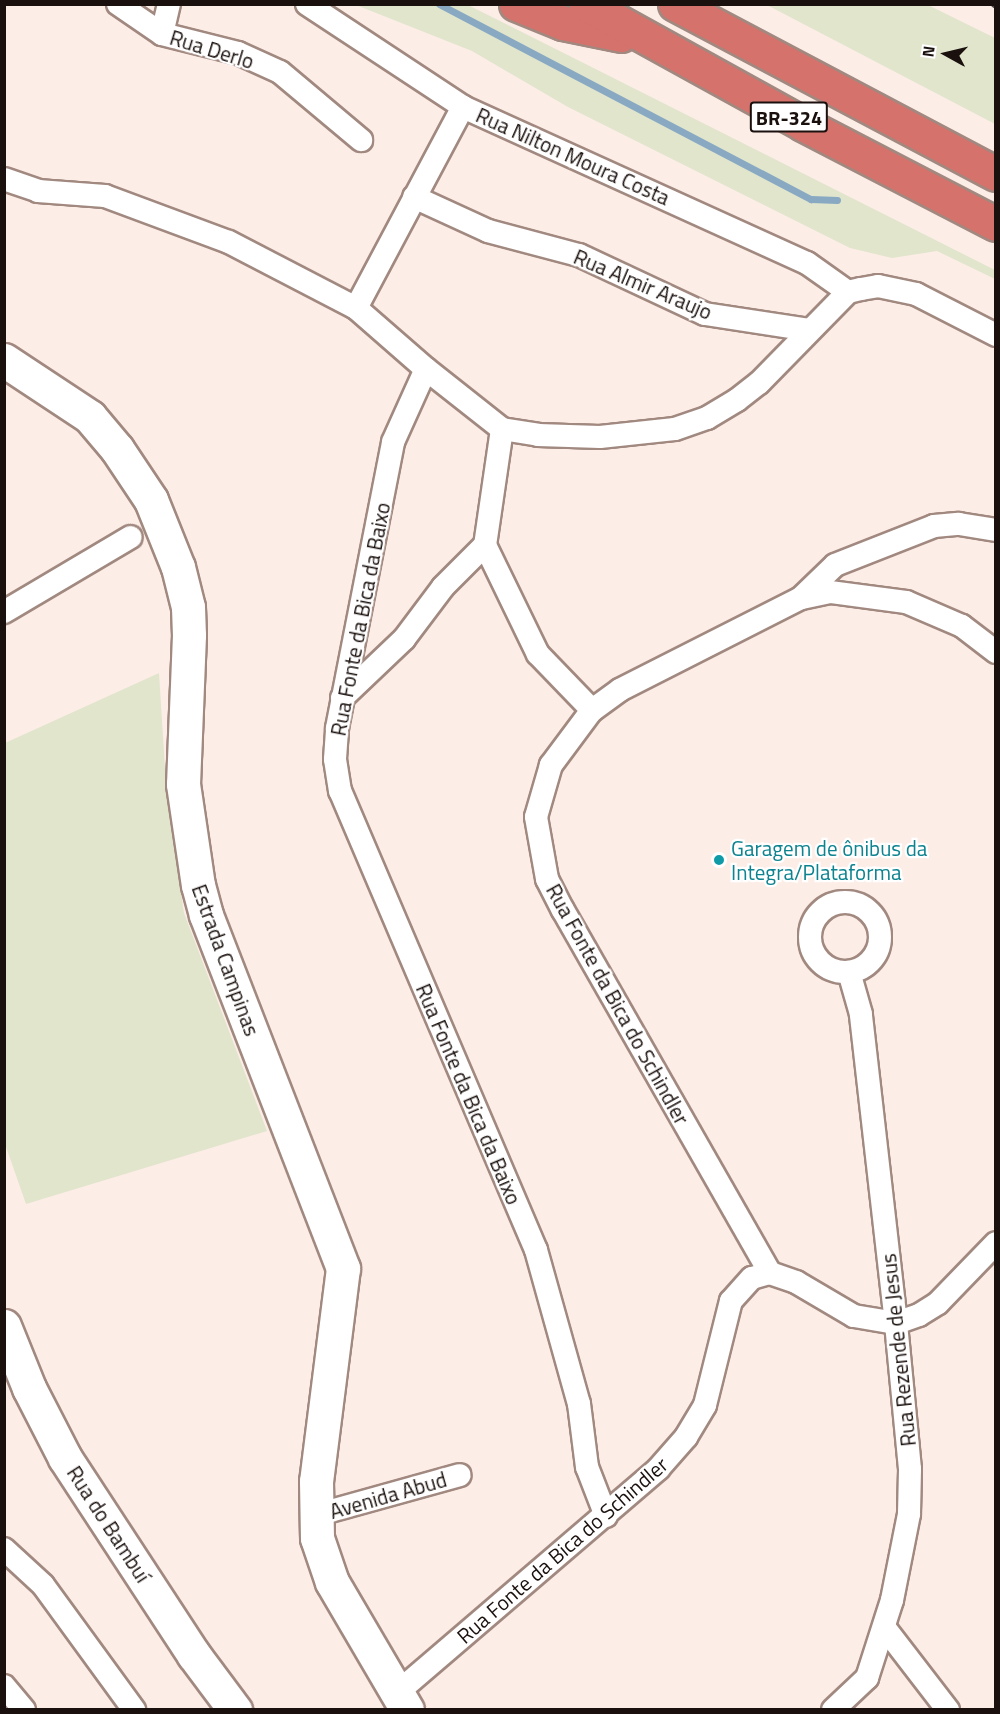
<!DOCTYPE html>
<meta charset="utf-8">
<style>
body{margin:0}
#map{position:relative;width:1000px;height:1714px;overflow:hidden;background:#fdede7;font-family:"Titillium Web",sans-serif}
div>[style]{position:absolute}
.green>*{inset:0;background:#e0e5cc}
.stream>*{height:7px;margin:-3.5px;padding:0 3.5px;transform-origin:3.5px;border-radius:3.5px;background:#89a9c2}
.roads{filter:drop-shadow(2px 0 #a18980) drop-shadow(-2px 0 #a18980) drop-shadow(0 2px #a18980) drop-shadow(0 -2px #a18980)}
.street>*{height:22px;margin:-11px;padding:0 11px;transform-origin:11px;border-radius:11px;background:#fff}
.street>.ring{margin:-11px;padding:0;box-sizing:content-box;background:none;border:22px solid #fff;border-radius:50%}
.secondary>*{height:33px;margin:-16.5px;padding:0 16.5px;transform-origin:16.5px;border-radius:16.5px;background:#fff}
.highway>*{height:33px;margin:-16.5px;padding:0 16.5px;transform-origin:16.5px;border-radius:16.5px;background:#d4726b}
.rail>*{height:4.5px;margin-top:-2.25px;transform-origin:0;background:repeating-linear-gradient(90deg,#4f4541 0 12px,transparent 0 18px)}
.dots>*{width:16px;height:16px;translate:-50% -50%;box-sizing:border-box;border:3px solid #fff;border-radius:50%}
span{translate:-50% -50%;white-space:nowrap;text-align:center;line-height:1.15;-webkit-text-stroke:4.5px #fff;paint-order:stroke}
.shield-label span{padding:2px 4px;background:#fff;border:2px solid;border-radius:4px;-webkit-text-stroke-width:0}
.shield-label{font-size:20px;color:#1a110e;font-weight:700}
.street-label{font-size:21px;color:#1a110e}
.culture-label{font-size:21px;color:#0d838f}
.left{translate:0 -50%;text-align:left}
.frame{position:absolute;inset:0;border:6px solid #1a110e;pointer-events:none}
.north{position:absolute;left:916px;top:24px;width:60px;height:60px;-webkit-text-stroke:4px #fff;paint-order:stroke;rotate:278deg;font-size:16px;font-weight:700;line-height:24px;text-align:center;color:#1a110e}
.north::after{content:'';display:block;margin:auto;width:21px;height:27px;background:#1a110e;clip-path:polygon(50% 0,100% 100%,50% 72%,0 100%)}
</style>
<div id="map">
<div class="green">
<div style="clip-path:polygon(356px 5px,468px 5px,995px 270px,995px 279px,937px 251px,892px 258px,850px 248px,568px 107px,472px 51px)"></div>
<div style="clip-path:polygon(767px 5px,928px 5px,995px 38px,995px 124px)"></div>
<div style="clip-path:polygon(159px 673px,167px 800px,184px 913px,267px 1131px,26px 1204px,5px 1144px,5px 743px)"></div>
</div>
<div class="stream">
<div style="left:439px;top:4px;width:420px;rotate:27.7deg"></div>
<div style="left:811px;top:199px;width:26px;rotate:2deg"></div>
</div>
<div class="roads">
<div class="street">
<div style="left:118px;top:4px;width:53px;rotate:34.3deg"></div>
<div style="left:162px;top:34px;width:78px;rotate:14deg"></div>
<div style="left:238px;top:53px;width:46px;rotate:24.3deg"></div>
<div style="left:280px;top:72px;width:106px;rotate:40deg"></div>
<div style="left:307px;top:4px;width:187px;rotate:33.4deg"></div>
<div style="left:463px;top:107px;width:378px;rotate:24.4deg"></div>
<div style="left:807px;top:263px;width:50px;rotate:35.3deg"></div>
<div style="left:162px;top:34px;width:31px;rotate:-77deg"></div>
<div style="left:4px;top:179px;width:36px;rotate:19deg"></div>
<div style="left:38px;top:191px;width:67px;rotate:4.3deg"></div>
<div style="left:105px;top:196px;width:132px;rotate:20.4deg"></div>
<div style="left:229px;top:242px;width:143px;rotate:27.5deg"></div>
<div style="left:356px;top:308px;width:93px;rotate:41.1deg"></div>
<div style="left:414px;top:197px;width:81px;rotate:24.7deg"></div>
<div style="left:488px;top:231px;width:94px;rotate:14.8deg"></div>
<div style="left:579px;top:255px;width:139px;rotate:25.1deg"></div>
<div style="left:705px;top:314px;width:105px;rotate:8.7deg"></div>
<div style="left:356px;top:308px;width:228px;rotate:-62deg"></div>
<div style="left:502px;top:429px;width:117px;rotate:98.3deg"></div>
<div style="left:485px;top:545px;width:121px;rotate:64.1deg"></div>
<div style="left:538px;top:654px;width:78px;rotate:46deg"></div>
<div style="left:801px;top:598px;width:47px;rotate:-44.1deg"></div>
<div style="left:835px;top:565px;width:106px;rotate:-21.5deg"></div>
<div style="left:934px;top:526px;width:25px;rotate:-5deg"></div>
<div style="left:959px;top:524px;width:37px;rotate:9deg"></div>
<div style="left:4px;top:612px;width:147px;rotate:-30.6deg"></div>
<div style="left:996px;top:652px;width:43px;rotate:-142.6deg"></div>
<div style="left:962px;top:626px;width:61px;rotate:-156.8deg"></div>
<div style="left:906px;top:602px;width:77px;rotate:-172.5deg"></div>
<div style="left:830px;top:592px;width:30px;rotate:168deg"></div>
<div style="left:801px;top:598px;width:203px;rotate:153.1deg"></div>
<div style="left:620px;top:690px;width:34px;rotate:144deg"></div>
<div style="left:592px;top:710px;width:69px;rotate:126.7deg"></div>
<div style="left:551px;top:765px;width:54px;rotate:106.1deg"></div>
<div style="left:536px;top:817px;width:63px;rotate:79.9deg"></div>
<div style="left:547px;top:879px;width:35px;rotate:63deg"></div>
<div style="left:563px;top:910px;width:418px;rotate:60.3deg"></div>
<div style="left:770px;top:1273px;width:28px;rotate:19deg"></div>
<div style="left:796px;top:1282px;width:67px;rotate:30.4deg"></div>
<div style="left:854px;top:1316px;width:43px;rotate:9.5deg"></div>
<div style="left:896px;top:1323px;width:24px;rotate:-19deg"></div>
<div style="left:919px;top:1315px;width:22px;rotate:-32deg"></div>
<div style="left:938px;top:1303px;width:83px;rotate:-46deg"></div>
<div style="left:342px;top:698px;width:86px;rotate:-43.6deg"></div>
<div style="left:404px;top:639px;width:65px;rotate:-53.1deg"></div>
<div style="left:443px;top:587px;width:59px;rotate:-45deg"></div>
<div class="ring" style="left:810px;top:902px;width:48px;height:48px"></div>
<div style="left:316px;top:1515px;width:149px;rotate:-15.5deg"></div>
<div style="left:606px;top:1516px;width:53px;rotate:-111.2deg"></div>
<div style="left:587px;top:1467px;width:64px;rotate:-97.2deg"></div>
<div style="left:579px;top:1404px;width:160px;rotate:-105.6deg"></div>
<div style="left:536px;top:1250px;width:499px;rotate:-113.1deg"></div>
<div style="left:340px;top:791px;width:32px;rotate:-99deg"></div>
<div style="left:335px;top:759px;width:31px;rotate:-86deg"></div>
<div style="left:337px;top:728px;width:291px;rotate:-78.9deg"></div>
<div style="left:393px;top:442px;width:80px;rotate:-65.7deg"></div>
<div style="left:426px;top:369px;width:97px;rotate:38.3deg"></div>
<div style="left:502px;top:429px;width:36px;rotate:9deg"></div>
<div style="left:538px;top:435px;width:62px;rotate:1.8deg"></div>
<div style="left:600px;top:437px;width:75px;rotate:-6.1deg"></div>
<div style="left:675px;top:429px;width:34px;rotate:-19deg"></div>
<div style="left:707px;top:418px;width:35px;rotate:-31deg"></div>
<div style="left:737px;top:400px;width:28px;rotate:-38deg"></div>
<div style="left:759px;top:383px;width:127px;rotate:-45.6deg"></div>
<div style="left:848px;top:292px;width:13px;rotate:-13deg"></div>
<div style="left:861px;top:289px;width:17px;rotate:-10deg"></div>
<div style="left:878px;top:286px;width:39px;rotate:12deg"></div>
<div style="left:916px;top:294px;width:90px;rotate:27.1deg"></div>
<div style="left:4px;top:1549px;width:53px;rotate:42.7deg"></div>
<div style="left:43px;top:1585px;width:155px;rotate:53.9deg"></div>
<div style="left:884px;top:1627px;width:105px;rotate:52.4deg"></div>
<div style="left:4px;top:1686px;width:31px;rotate:50deg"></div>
<div style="left:398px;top:1692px;width:343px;rotate:-40.6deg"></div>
<div style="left:658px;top:1469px;width:43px;rotate:-48.8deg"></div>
<div style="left:686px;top:1437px;width:37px;rotate:-59deg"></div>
<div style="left:705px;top:1405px;width:107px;rotate:-76deg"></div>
<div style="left:731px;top:1301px;width:31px;rotate:-48deg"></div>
<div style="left:752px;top:1278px;width:19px;rotate:-16deg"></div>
<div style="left:833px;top:1710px;width:47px;rotate:-43.3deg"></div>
<div style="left:867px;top:1678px;width:82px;rotate:-72.2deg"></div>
<div style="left:892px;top:1600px;width:88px;rotate:-78.8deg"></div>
<div style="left:909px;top:1514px;width:45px;rotate:-88.7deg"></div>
<div style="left:910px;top:1469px;width:147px;rotate:-95.5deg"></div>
<div style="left:896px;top:1323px;width:311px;rotate:-96.5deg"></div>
<div style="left:861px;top:1014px;width:44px;rotate:-105.9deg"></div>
</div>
<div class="secondary">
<div style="left:4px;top:360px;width:103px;rotate:33.5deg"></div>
<div style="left:90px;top:417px;width:42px;rotate:49.8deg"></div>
<div style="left:117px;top:449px;width:61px;rotate:56.3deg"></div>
<div style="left:151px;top:500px;width:72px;rotate:68.1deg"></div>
<div style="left:178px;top:567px;width:41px;rotate:76deg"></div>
<div style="left:188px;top:607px;width:28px;rotate:88deg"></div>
<div style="left:189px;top:635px;width:149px;rotate:92.3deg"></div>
<div style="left:183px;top:784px;width:102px;rotate:81.6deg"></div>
<div style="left:198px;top:885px;width:31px;rotate:75deg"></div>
<div style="left:206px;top:915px;width:379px;rotate:68.8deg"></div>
<div style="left:343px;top:1268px;width:215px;rotate:97.2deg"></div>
<div style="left:316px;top:1481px;width:57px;rotate:89deg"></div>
<div style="left:317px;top:1538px;width:46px;rotate:71.2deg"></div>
<div style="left:332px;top:1582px;width:148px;rotate:59.6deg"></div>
<div style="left:4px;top:1326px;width:67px;rotate:68deg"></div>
<div style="left:29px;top:1388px;width:79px;rotate:62.8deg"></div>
<div style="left:65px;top:1458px;width:235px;rotate:56.8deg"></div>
<div style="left:194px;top:1655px;width:69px;rotate:53.3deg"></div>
</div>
<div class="highway">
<div style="left:516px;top:4px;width:51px;rotate:22deg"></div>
<div style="left:563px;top:23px;width:59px;rotate:11.7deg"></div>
<div style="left:586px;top:4px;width:248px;rotate:28.9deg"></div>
<div style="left:803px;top:124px;width:217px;rotate:27.4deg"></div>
<div style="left:675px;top:4px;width:363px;rotate:27.9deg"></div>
</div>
</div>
<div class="rail">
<div style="left:993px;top:4px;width:4px;rotate:34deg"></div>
</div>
<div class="dots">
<div style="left:719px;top:860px;background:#0f9aa8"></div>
</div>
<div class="shield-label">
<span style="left:789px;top:117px">BR-324</span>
</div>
<div class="street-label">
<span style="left:212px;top:49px;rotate:17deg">Rua Derlo</span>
<span style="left:573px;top:156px;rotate:24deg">Rua Nilton Moura Costa</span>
<span style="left:643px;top:284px;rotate:23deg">Rua Almir Araujo</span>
<span style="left:360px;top:619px;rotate:-79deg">Rua Fonte da Bica da Baixo</span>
<span style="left:226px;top:960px;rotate:70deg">Estrada Campinas</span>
<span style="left:618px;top:1004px;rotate:61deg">Rua Fonte da Bica do Schindler</span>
<span style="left:469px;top:1094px;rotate:67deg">Rua Fonte da Bica da Baixo</span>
<span style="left:898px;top:1350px;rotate:-96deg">Rua Rezende de Jesus</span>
<span style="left:388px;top:1495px;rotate:-16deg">Avenida Abud</span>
<span style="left:109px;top:1524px;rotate:57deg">Rua do Bambuí</span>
<span style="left:562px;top:1550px;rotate:-41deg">Rua Fonte da Bica do Schindler</span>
</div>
<div class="culture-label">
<span class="left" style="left:731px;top:860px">Garagem de ônibus da<br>Integra/Plataforma</span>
</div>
<div class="frame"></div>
<div class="north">N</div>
</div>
